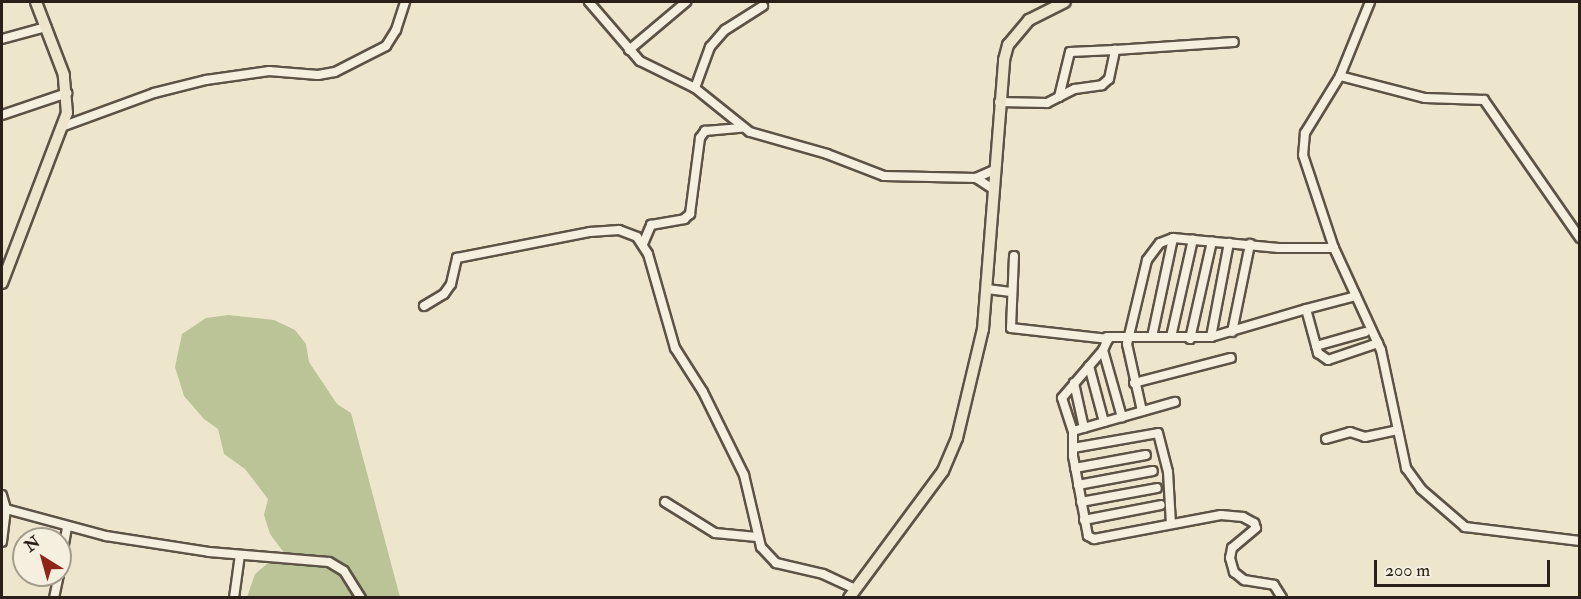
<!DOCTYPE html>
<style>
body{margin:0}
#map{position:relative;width:1581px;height:599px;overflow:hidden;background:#eee6cc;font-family:"IM FELL Double Pica",serif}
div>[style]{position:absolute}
.green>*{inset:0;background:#bac497}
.roads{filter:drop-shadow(2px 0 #5c5246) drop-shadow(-2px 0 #5c5246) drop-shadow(0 2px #5c5246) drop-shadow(0 -2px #5c5246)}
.minor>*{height:8px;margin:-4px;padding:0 4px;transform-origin:4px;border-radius:4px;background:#f4efde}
.major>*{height:10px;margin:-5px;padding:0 5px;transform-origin:5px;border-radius:5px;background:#eee6cc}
span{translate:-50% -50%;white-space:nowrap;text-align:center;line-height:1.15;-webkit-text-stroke:4.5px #f4efde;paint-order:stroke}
.frame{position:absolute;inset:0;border:3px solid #2b2019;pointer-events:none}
.north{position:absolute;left:12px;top:527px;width:60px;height:60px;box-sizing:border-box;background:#f4efde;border:2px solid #a49c8f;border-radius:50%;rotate:323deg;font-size:16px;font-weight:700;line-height:24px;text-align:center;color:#2b2019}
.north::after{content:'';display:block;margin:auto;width:21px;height:27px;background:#8f2418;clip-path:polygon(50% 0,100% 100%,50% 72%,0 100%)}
.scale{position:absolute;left:1374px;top:560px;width:176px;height:27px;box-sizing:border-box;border:3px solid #2b2019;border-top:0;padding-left:8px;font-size:18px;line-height:21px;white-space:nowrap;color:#2b2019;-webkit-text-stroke:4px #f4efde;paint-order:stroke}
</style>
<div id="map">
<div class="green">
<div style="clip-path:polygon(228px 315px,274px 320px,295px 330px,306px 344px,309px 362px,337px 404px,351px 413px,400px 597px,247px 597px,255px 574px,268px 563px,288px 558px,270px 534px,264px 515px,268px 499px,245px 469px,224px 454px,218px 429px,204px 419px,184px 396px,175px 367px,182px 334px,206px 318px)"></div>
</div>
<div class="roads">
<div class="minor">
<div style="left:589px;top:2px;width:78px;rotate:49.2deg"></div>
<div style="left:640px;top:61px;width:61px;rotate:26.1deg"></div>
<div style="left:695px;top:88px;width:70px;rotate:38.7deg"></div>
<div style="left:750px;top:132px;width:80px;rotate:15.9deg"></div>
<div style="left:827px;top:154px;width:61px;rotate:21.1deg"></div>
<div style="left:884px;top:176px;width:92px;rotate:1.2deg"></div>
<div style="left:976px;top:178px;width:20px;rotate:-24deg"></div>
<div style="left:1370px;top:2px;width:80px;rotate:112.1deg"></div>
<div style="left:1340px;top:76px;width:67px;rotate:121.6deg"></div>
<div style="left:1305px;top:133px;width:22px;rotate:95deg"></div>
<div style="left:1303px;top:155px;width:98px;rotate:71.6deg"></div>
<div style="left:1334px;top:248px;width:112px;rotate:65.3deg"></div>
<div style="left:1381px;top:350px;width:121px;rotate:78deg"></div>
<div style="left:1406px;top:468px;width:26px;rotate:54deg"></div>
<div style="left:1421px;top:489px;width:58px;rotate:40.8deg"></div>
<div style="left:1465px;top:527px;width:116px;rotate:6.9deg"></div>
<div style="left:2px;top:39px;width:46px;rotate:-15.3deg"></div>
<div style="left:629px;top:50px;width:75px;rotate:-40.1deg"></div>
<div style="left:1340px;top:76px;width:88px;rotate:14.5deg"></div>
<div style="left:1425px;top:98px;width:59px;rotate:1.9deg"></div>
<div style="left:1484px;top:100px;width:168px;rotate:55.2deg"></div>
<div style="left:695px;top:88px;width:44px;rotate:-69.9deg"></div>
<div style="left:710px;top:47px;width:23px;rotate:-49deg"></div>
<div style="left:725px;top:30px;width:45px;rotate:-32.3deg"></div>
<div style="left:1059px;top:97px;width:46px;rotate:-76.3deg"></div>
<div style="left:1070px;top:52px;width:45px;rotate:-2.5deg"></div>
<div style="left:999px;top:102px;width:48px;rotate:1.2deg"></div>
<div style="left:1047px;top:103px;width:31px;rotate:-27deg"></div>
<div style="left:1075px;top:89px;width:27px;rotate:-8deg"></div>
<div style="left:1102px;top:85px;width:9px;rotate:-41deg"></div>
<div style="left:1109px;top:79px;width:30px;rotate:-78deg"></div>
<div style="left:1115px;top:50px;width:119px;rotate:-3.8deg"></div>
<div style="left:2px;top:115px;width:69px;rotate:-18.7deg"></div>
<div style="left:64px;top:126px;width:96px;rotate:-20.1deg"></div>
<div style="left:154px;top:93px;width:54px;rotate:-14deg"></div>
<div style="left:206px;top:80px;width:64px;rotate:-8.1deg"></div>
<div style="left:269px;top:71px;width:49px;rotate:4.7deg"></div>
<div style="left:318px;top:75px;width:17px;rotate:-10deg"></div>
<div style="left:335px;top:72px;width:57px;rotate:-27deg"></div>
<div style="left:386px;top:46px;width:19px;rotate:-58deg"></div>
<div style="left:396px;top:30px;width:29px;rotate:-72deg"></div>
<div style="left:976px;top:178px;width:20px;rotate:33deg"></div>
<div style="left:643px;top:244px;width:21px;rotate:-67deg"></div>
<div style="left:651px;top:225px;width:34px;rotate:-10deg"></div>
<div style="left:684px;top:219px;width:8px;rotate:-40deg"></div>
<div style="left:690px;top:214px;width:77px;rotate:-82.5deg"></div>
<div style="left:700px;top:138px;width:9px;rotate:-54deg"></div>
<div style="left:705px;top:131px;width:36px;rotate:-5deg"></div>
<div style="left:1014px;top:256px;width:72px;rotate:92.4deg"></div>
<div style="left:1011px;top:328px;width:98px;rotate:6.5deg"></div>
<div style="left:1108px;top:339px;width:12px;rotate:114deg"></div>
<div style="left:1103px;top:350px;width:63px;rotate:130.5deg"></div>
<div style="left:1062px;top:398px;width:35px;rotate:72deg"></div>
<div style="left:1073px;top:431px;width:25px;rotate:90deg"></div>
<div style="left:1073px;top:456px;width:81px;rotate:79.4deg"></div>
<div style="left:1088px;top:536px;width:7px;rotate:27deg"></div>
<div style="left:1094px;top:539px;width:129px;rotate:-10.7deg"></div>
<div style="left:1221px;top:515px;width:22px;rotate:5deg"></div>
<div style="left:1243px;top:517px;width:13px;rotate:29deg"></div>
<div style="left:1254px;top:523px;width:5px;rotate:68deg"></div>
<div style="left:1256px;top:528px;width:31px;rotate:140deg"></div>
<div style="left:1232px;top:548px;width:10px;rotate:101deg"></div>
<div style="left:1230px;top:558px;width:15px;rotate:74deg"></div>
<div style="left:1234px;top:572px;width:13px;rotate:39deg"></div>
<div style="left:1244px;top:580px;width:30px;rotate:9deg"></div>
<div style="left:1274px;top:585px;width:15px;rotate:58deg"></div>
<div style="left:987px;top:289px;width:24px;rotate:7deg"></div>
<div style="left:1356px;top:296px;width:52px;rotate:165.4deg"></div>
<div style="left:1306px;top:309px;width:46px;rotate:74.7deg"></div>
<div style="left:1318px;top:353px;width:12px;rotate:35deg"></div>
<div style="left:1328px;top:360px;width:53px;rotate:-18.8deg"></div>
<div style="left:424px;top:306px;width:23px;rotate:-31deg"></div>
<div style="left:444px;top:294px;width:12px;rotate:-55deg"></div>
<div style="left:451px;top:284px;width:27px;rotate:-77deg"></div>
<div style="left:457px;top:258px;width:136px;rotate:-11.1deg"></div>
<div style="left:590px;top:232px;width:29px;rotate:-4deg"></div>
<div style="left:619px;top:230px;width:19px;rotate:21deg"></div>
<div style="left:637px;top:237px;width:20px;rotate:57deg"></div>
<div style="left:648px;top:254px;width:98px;rotate:74deg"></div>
<div style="left:675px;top:348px;width:52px;rotate:57.5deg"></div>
<div style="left:703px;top:392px;width:93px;rotate:63.7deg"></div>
<div style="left:744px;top:475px;width:74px;rotate:76.7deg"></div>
<div style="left:761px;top:547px;width:22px;rotate:47deg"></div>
<div style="left:776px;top:563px;width:48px;rotate:13.2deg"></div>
<div style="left:823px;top:574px;width:33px;rotate:25deg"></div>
<div style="left:1232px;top:332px;width:90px;rotate:-78.4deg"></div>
<div style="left:1107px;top:337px;width:104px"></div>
<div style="left:1211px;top:337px;width:99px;rotate:-16.4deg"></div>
<div style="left:1152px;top:337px;width:101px;rotate:-78deg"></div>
<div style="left:1171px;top:337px;width:100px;rotate:-77.3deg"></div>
<div style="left:1211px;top:337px;width:96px;rotate:-79.2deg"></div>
<div style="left:1190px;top:339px;width:100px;rotate:-77.3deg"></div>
<div style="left:1316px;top:346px;width:51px;rotate:-15.9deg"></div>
<div style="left:1103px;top:350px;width:70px;rotate:74.2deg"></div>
<div style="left:1089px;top:366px;width:58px;rotate:75deg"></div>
<div style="left:1074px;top:383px;width:46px;rotate:77.5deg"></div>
<div style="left:1134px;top:383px;width:100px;rotate:-14.5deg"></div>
<div style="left:1142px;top:411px;width:69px;rotate:-102.6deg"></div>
<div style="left:1127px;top:344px;width:86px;rotate:-76.6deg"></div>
<div style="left:1147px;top:260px;width:21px;rotate:-53deg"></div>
<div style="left:1160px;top:243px;width:14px;rotate:-21deg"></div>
<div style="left:1173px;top:238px;width:106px;rotate:5.4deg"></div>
<div style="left:1279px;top:248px;width:55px"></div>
<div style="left:1073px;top:431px;width:106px;rotate:-15.9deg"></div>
<div style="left:1326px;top:439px;width:25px;rotate:-16deg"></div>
<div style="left:1350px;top:432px;width:16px;rotate:18deg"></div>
<div style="left:1365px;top:437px;width:33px;rotate:-12deg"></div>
<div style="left:1073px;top:448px;width:86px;rotate:-10deg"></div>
<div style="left:1158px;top:433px;width:40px;rotate:75.6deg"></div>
<div style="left:1168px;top:472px;width:52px;rotate:86.7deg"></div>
<div style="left:1075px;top:468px;width:72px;rotate:-10.4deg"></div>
<div style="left:1078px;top:485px;width:76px;rotate:-10.6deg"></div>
<div style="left:2px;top:495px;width:15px;rotate:74deg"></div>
<div style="left:6px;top:509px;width:33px;rotate:97deg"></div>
<div style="left:665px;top:502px;width:59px;rotate:31.8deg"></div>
<div style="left:715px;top:533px;width:42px;rotate:5.4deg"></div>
<div style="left:1081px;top:502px;width:77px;rotate:-10.4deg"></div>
<div style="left:6px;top:509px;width:104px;rotate:15.1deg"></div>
<div style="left:106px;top:536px;width:104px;rotate:8.8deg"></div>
<div style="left:209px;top:552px;width:120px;rotate:4.8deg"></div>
<div style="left:329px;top:562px;width:17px;rotate:31deg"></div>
<div style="left:344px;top:571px;width:32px;rotate:58deg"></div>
<div style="left:1084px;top:520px;width:78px;rotate:-11deg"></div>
<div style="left:60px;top:567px;width:40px;rotate:-80deg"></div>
<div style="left:54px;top:598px;width:24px;rotate:-78deg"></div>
<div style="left:234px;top:598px;width:43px;rotate:-82.1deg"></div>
</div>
<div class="major">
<div style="left:2px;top:283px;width:182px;rotate:-69.1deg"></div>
<div style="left:67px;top:113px;width:38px;rotate:-95deg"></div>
<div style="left:64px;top:75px;width:78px;rotate:-111deg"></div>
<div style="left:849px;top:598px;width:158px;rotate:-53.5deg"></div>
<div style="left:943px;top:471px;width:36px;rotate:-67deg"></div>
<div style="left:957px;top:438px;width:112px;rotate:-76.6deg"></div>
<div style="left:983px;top:329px;width:270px;rotate:-85.5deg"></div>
<div style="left:1004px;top:60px;width:16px;rotate:-75deg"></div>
<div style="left:1008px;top:45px;width:33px;rotate:-50deg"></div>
<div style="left:1029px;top:20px;width:40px;rotate:-26.6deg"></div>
</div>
</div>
<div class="frame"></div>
<div class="north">N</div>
<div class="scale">200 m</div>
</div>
